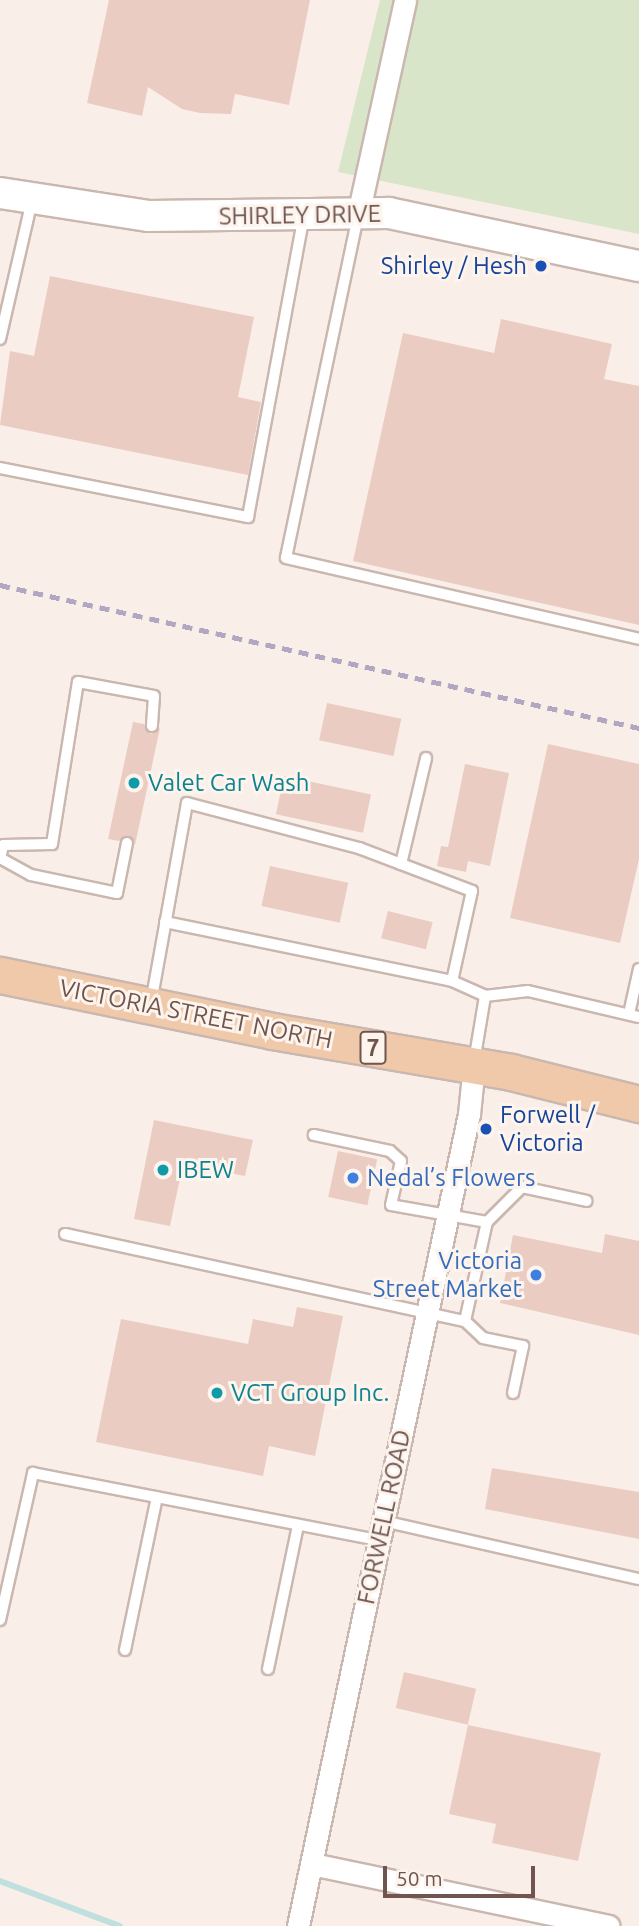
<!DOCTYPE html>
<meta charset="utf-8">
<style>
body{margin:0}
#map{position:relative;width:639px;height:1926px;overflow:hidden;background:#f9efe8;font-family:Ubuntu,sans-serif}
div>[style]{position:absolute}
.green>*{inset:0;background:#d9e5c8}
.stream>*{height:6px;margin:-3px;padding:0 3px;transform-origin:3px;border-radius:3px;background:#bfe0df}
.building>*{inset:0;background:#ebccc3;transform-origin:0 0}
.roads{filter:drop-shadow(2px 0 #cab7af) drop-shadow(-2px 0 #cab7af) drop-shadow(0 2px #cab7af) drop-shadow(0 -2px #cab7af)}
.lane>*{height:10px;margin:-5px;padding:0 5px;transform-origin:5px;border-radius:5px;background:#fff}
.street>*{height:21px;margin:-10.5px;padding:0 10.5px;transform-origin:10.5px;border-radius:10.5px;background:#fff}
.secondary>*{height:30px;margin:-15px;padding:0 15px;transform-origin:15px;border-radius:15px;background:#fff}
.primary>*{height:35px;margin:-17.5px;padding:0 17.5px;transform-origin:17.5px;border-radius:17.5px;background:#efc9a9}
.rail>*{height:5px;margin-top:-2.5px;transform-origin:0;background:repeating-linear-gradient(90deg,#b1a7c2 0 10px,transparent 0 17px)}
.dots>*{width:19px;height:19px;translate:-50% -50%;box-sizing:border-box;border:4px solid #fcf4ed;border-radius:50%}
span{translate:-50% -50%;white-space:nowrap;text-align:center;line-height:1.15;-webkit-text-stroke:6px #fcf4ed;paint-order:stroke}
.shield-label span{padding:2px 5px;background:#fcf4ed;border:2px solid;border-radius:5px;-webkit-text-stroke-width:0}
.shield-label{font-size:23px;color:#70554f;font-weight:700}
.street-label{font-size:24px;color:#70554f}
.transit-label{font-size:24px;color:#164399}
.right{translate:-100% -50%;text-align:right}
.left{translate:0 -50%;text-align:left}
.culture-label{font-size:24px;color:#0d838f}
.shop-label{font-size:24px;color:#366cbe}
.scale{position:absolute;left:383px;top:1866px;width:152px;height:32px;box-sizing:border-box;border:4px solid #70554f;border-top:0;padding-left:9px;font-size:21px;line-height:24px;white-space:nowrap;color:#70554f;-webkit-text-stroke:5px #fcf4ed;paint-order:stroke}
</style>
<div id="map">
<div class="green">
<div style="clip-path:polygon(380px 0,639px 0,639px 234px,338px 172px)"></div>
</div>
<div class="stream">
<div style="left:0;top:1881px;width:128px;rotate:20.6deg"></div>
</div>
<div class="building">
<div style="clip-path:polygon(109px 0,310px 0,289px 105px,235px 94px,231px 114px,200px 113px,182px 109px,148px 87px,142px 116px,87px 103px)"></div>
<div style="clip-path:polygon(50px 276px,254px 317px,238px 397px,261px 402px,248px 475px,0 425px,10px 351px,34px 356px)"></div>
<div style="clip-path:polygon(501px 319px,612px 344px,604px 379px,639px 386px,639px 625px,353px 561px,403px 333px,494px 353px)"></div>
<div style="left:327px;top:703px;width:76px;height:38px;rotate:12deg"></div>
<div style="clip-path:polygon(133px 722px,144px 724px,151px 734px,160px 728px,135px 845px,129px 836px,119px 841px,108px 839px)"></div>
<div style="clip-path:polygon(548px 744px,639px 764px,639px 859px,620px 943px,510px 918px)"></div>
<div style="clip-path:polygon(465px 764px,509px 773px,490px 866px,468px 861px,466px 872px,437px 866px,441px 846px,448px 847px)"></div>
<div style="left:284px;top:776px;width:89px;height:39px;rotate:12deg"></div>
<div style="left:270px;top:866px;width:80px;height:41px;rotate:12deg"></div>
<div style="left:388px;top:911px;width:46px;height:28px;rotate:14deg"></div>
<div style="clip-path:polygon(154px 1120px,253px 1140px,245px 1176px,183px 1164px,170px 1226px,134px 1219px)"></div>
<div style="left:338px;top:1151px;width:40px;height:47px;rotate:12deg"></div>
<div style="clip-path:polygon(605px 1234px,639px 1241px,639px 1335px,500px 1303px,513px 1235px,602px 1253px)"></div>
<div style="clip-path:polygon(297px 1307px,343px 1316px,315px 1456px,269px 1446px,263px 1476px,96px 1442px,121px 1319px,248px 1344px,253px 1319px,293px 1327px)"></div>
<div style="clip-path:polygon(492px 1468px,639px 1492px,639px 1539px,485px 1509px)"></div>
<div style="left:404px;top:1672px;width:74px;height:37px;rotate:13deg"></div>
<div style="clip-path:polygon(468px 1725px,601px 1753px,578px 1861px,492px 1843px,496px 1824px,449px 1814px)"></div>
</div>
<div class="roads">
<div class="lane">
<div style="left:358px;top:216px;width:349px;rotate:101.9deg"></div>
<div style="left:286px;top:558px;width:362px;rotate:12.9deg"></div>
<div style="left:0;top:339px;width:143px;rotate:-77deg"></div>
<div style="left:0;top:468px;width:253px;rotate:11.2deg"></div>
<div style="left:248px;top:517px;width:307px;rotate:-79.5deg"></div>
<div style="left:0;top:858px;width:35px;rotate:29deg"></div>
<div style="left:31px;top:875px;width:88px;rotate:11.8deg"></div>
<div style="left:117px;top:893px;width:51px;rotate:-78.7deg"></div>
<div style="left:0;top:859px;width:14px;rotate:-78deg"></div>
<div style="left:3px;top:845px;width:49px;rotate:-1.2deg"></div>
<div style="left:52px;top:844px;width:164px;rotate:-80.9deg"></div>
<div style="left:78px;top:682px;width:77px;rotate:10.4deg"></div>
<div style="left:154px;top:696px;width:30px;rotate:94deg"></div>
<div style="left:401px;top:864px;width:109px;rotate:-76.7deg"></div>
<div style="left:165px;top:922px;width:293px;rotate:11.6deg"></div>
<div style="left:452px;top:981px;width:36px;rotate:24deg"></div>
<div style="left:485px;top:996px;width:43px;rotate:-6.6deg"></div>
<div style="left:528px;top:991px;width:114px;rotate:13.2deg"></div>
<div style="left:151px;top:1003px;width:203px;rotate:-79.8deg"></div>
<div style="left:187px;top:803px;width:178px;rotate:14.7deg"></div>
<div style="left:359px;top:848px;width:121px;rotate:20.8deg"></div>
<div style="left:472px;top:891px;width:92px;rotate:102.5deg"></div>
<div style="left:629px;top:1014px;width:46px;rotate:-77.5deg"></div>
<div style="left:474px;top:1062px;width:67px;rotate:-80.5deg"></div>
<div style="left:487px;top:1222px;width:49px;rotate:-45deg"></div>
<div style="left:522px;top:1187px;width:66px;rotate:12.2deg"></div>
<div style="left:65px;top:1234px;width:409px;rotate:12.3deg"></div>
<div style="left:465px;top:1321px;width:101px;rotate:-77.5deg"></div>
<div style="left:487px;top:1222px;width:97px;rotate:-170deg"></div>
<div style="left:391px;top:1205px;width:45px;rotate:-77.2deg"></div>
<div style="left:401px;top:1161px;width:15px;rotate:-138deg"></div>
<div style="left:390px;top:1151px;width:78px;rotate:-168.1deg"></div>
<div style="left:465px;top:1321px;width:25px;rotate:43deg"></div>
<div style="left:483px;top:1338px;width:41px;rotate:11.3deg"></div>
<div style="left:523px;top:1346px;width:48px;rotate:102deg"></div>
<div style="left:383px;top:1521px;width:262px;rotate:12.8deg"></div>
<div style="left:0;top:1620px;width:151px;rotate:-77.3deg"></div>
<div style="left:33px;top:1473px;width:352px;rotate:11deg"></div>
<div style="left:125px;top:1650px;width:156px;rotate:-78.2deg"></div>
<div style="left:268px;top:1669px;width:147px;rotate:-78.2deg"></div>
</div>
<div class="street">
<div style="left:359px;top:210px;width:215px;rotate:-77.6deg"></div>
<div style="left:312px;top:1864px;width:303px;rotate:11.8deg"></div>
<div style="left:298px;top:1926px;width:830px;rotate:-78.11deg"></div>
<div style="left:469px;top:1114px;width:49px;rotate:-84.2deg"></div>
</div>
<div class="secondary">
<div style="left:0;top:193px;width:151px;rotate:8.8deg"></div>
<div style="left:149px;top:216px;width:240px;rotate:-0.7deg"></div>
<div style="left:389px;top:213px;width:256px;rotate:12deg"></div>
</div>
<div class="primary">
<div style="left:0;top:975px;width:278px;rotate:11.6deg"></div>
<div style="left:272px;top:1031px;width:242px;rotate:9.7deg"></div>
<div style="left:511px;top:1072px;width:132px;rotate:14deg"></div>
</div>
</div>
<div class="rail">
<div style="left:0;top:585px;width:655px;rotate:12.61deg"></div>
</div>
<div class="dots">
<div style="left:541px;top:266px;background:#1a4fb4"></div>
<div style="left:134px;top:783px;background:#0f9aa8"></div>
<div style="left:486px;top:1129px;background:#1a4fb4"></div>
<div style="left:163px;top:1170px;background:#0f9aa8"></div>
<div style="left:353px;top:1178px;background:#3f7fe0"></div>
<div style="left:536px;top:1275px;background:#3f7fe0"></div>
<div style="left:217px;top:1393px;background:#0f9aa8"></div>
</div>
<div class="shield-label">
<span style="left:373px;top:1048px">7</span>
</div>
<div class="street-label">
<span style="left:300px;top:215px;rotate:-1deg">SHIRLEY DRIVE</span>
<span style="left:196px;top:1014px;rotate:11deg">VICTORIA STREET NORTH</span>
<span style="left:384px;top:1517px;rotate:-78deg">FORWELL ROAD</span>
</div>
<div class="transit-label">
<span class="right" style="left:527px;top:266px">Shirley / Hesh</span>
<span class="left" style="left:500px;top:1129px">Forwell /<br>Victoria</span>
</div>
<div class="culture-label">
<span class="left" style="left:148px;top:783px">Valet Car Wash</span>
<span class="left" style="left:177px;top:1170px">IBEW</span>
<span class="left" style="left:231px;top:1393px">VCT Group Inc.</span>
</div>
<div class="shop-label">
<span class="left" style="left:367px;top:1178px">Nedal’s Flowers</span>
<span class="right" style="left:522px;top:1275px">Victoria<br>Street Market</span>
</div>
<div class="scale">50 m</div>
</div>
